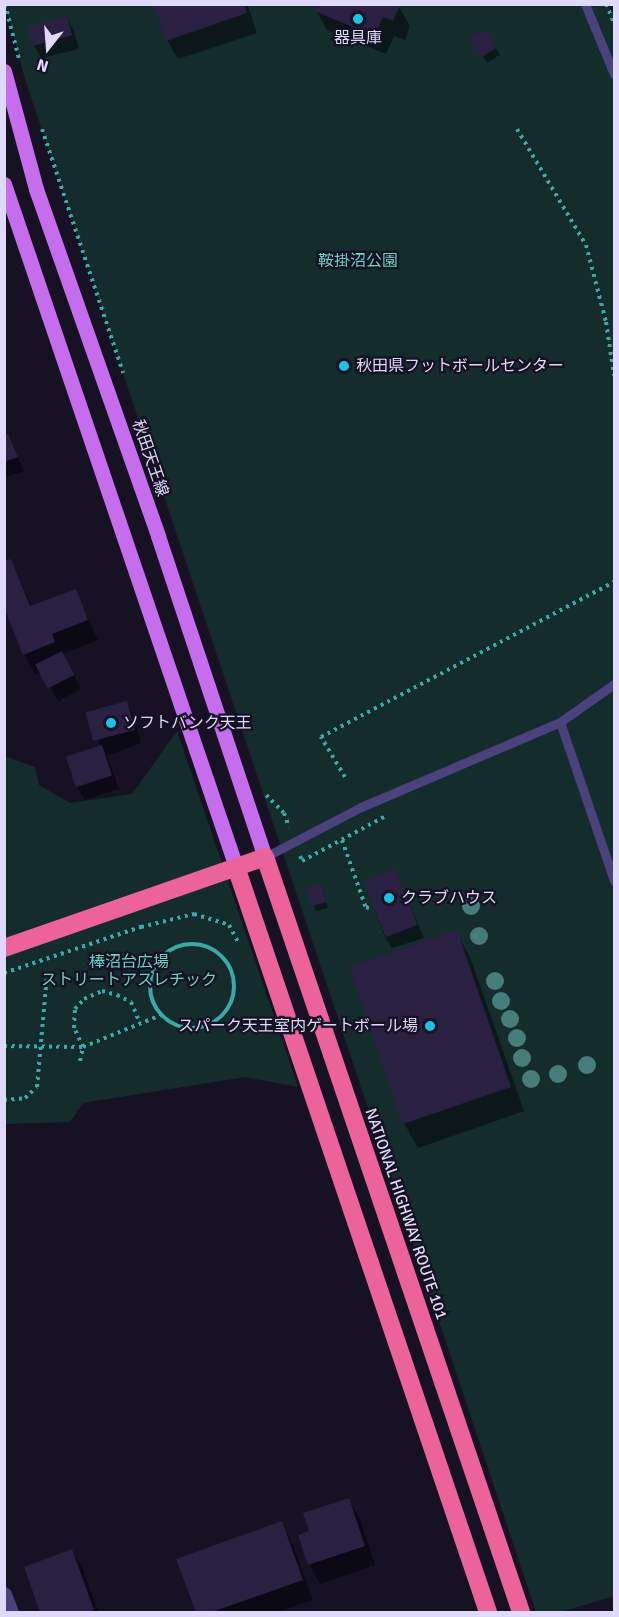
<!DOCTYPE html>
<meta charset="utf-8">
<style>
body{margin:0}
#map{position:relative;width:619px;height:1617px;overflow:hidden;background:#161224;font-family:Signika,"Noto Sans JP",sans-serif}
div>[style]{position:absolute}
.green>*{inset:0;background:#152c2d}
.shadow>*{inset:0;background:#0007;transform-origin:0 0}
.building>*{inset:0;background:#292042;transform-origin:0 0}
.path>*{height:4px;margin-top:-2px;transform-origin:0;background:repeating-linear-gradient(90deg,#3ea8a9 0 3px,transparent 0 7.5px)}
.path>.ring{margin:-2px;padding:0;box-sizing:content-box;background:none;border:4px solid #3ea8a9;border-radius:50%}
.lane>*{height:9px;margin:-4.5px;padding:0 4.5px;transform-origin:4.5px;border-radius:4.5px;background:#49427d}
.street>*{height:15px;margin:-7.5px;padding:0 7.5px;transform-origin:7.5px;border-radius:7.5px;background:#49427d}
.primary>*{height:15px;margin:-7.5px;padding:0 7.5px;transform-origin:7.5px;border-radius:7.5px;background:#c66ded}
.highway>*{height:18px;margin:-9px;padding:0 9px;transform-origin:9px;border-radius:9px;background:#ec639b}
.trees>*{width:18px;height:18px;margin:-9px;border-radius:50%;background:#467c7a}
.dots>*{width:16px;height:16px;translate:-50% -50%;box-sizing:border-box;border:3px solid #161224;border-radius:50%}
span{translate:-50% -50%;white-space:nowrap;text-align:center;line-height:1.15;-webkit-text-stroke:4.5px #161224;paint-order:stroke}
.poi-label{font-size:16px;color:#dfd9fa}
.left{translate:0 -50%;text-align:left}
.right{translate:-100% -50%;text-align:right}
.park-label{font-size:16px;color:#6dd2c0}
.street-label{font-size:16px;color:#dfd9fa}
.frame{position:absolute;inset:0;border:6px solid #dfd9fa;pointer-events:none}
.north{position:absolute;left:18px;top:18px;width:60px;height:60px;-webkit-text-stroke:4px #161224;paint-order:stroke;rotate:197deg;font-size:16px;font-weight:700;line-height:24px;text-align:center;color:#dfd9fa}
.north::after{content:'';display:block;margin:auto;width:21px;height:27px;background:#dfd9fa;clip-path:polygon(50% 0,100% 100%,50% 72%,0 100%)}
</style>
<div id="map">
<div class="green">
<div style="clip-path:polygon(609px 4px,614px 17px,614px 1596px,561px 1612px,536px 1612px,25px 79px,5px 5px)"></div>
<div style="clip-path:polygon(177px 731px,298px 1087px,245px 1077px,83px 1103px,70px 1122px,5px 1124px,4px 756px,35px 767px,39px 785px,70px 803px,132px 794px)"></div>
</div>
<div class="shadow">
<div style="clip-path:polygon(164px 4px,247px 4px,257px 33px,178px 59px,167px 40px)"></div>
<div style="clip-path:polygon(399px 7px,410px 26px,405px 40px,394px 36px,386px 54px,327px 30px,316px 10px)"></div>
<div style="clip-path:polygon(67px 18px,74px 31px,79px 49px,41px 58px,34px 45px,29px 27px)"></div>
<div style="left:485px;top:31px;width:28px;height:15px;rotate:58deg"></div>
<div style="clip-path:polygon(8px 436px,24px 471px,4px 478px,4px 437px)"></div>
<div style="clip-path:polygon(11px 561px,32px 607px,75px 591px,98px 640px,62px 654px,81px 689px,58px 701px,41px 672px,35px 674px,24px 654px)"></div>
<div style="clip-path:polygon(126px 703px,134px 717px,141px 743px,107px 756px,119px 789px,85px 800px,77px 787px,101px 747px,89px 717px)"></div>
<div style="clip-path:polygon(396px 871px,424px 938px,392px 948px,384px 935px,366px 882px)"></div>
<div style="clip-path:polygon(321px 886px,328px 908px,316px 911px,308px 889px)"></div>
<div style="clip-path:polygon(456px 932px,470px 957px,524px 1111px,418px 1148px,404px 1123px)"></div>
<div style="clip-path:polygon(348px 1500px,360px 1519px,375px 1565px,320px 1584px,309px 1564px,311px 1532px)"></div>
<div style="clip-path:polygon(281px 1523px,292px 1543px,313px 1600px,277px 1612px,198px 1612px,178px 1560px)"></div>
<div style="clip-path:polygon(72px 1551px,83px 1570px,98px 1612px,42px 1612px,25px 1568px)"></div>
</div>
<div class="building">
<div style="clip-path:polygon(159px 4px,244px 4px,247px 13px,166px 41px,154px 6px)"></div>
<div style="clip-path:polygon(317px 4px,397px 4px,400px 5px,393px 21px,383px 17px,375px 36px,314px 11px)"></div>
<div style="left:67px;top:16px;width:20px;height:41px;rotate:75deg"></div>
<div style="left:485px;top:29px;width:22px;height:18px;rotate:58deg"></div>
<div style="clip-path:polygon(8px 434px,18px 457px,4px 462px,4px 436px)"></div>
<div style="clip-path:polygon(11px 559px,30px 606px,76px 589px,88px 620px,52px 634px,55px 642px,23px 655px,4px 607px,4px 561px)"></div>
<div style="left:62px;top:651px;width:27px;height:30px;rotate:63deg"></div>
<div style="left:127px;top:701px;width:30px;height:43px;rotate:75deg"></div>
<div style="left:102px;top:745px;width:32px;height:38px;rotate:72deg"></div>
<div style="left:396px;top:869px;width:60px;height:34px;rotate:69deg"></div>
<div style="left:321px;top:884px;width:19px;height:16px;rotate:74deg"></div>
<div style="left:457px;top:930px;width:166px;height:114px;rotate:71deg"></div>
<div style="clip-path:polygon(349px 1498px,365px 1546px,308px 1565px,298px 1535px,309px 1531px,303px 1513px)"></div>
<div style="clip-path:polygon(282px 1521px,303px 1580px,212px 1612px,196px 1612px,176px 1559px)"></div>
<div style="clip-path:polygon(72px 1549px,94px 1610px,87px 1612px,40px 1612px,24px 1567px)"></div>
</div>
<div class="path">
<div style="left:5px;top:4px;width:57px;rotate:75.7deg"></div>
<div style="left:606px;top:4px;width:21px;rotate:67deg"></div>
<div style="left:42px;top:129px;width:257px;rotate:71.6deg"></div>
<div style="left:517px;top:129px;width:135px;rotate:59.3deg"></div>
<div style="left:586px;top:245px;width:80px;rotate:75.4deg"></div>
<div style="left:606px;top:322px;width:54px;rotate:81.4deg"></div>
<div style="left:345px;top:777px;width:47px;rotate:-121deg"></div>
<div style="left:321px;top:737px;width:331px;rotate:-27.9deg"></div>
<div style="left:266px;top:795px;width:25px;rotate:45deg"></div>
<div style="left:284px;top:813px;width:15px;rotate:70deg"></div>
<div style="left:342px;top:840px;width:72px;rotate:70.6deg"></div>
<div style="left:366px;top:908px;width:7px;rotate:-16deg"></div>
<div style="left:300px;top:856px;width:5px;rotate:68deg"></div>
<div style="left:302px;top:861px;width:95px;rotate:-28.2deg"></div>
<div class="ring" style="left:150px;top:944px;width:80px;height:80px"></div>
<div style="left:4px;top:973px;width:145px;rotate:-18.6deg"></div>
<div style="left:141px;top:927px;width:55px;rotate:-13.8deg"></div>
<div style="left:194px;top:914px;width:37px;rotate:17deg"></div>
<div style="left:229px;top:925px;width:19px;rotate:62deg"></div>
<div style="left:4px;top:1046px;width:79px;rotate:0.7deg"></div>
<div style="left:83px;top:1047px;width:84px;rotate:-22.3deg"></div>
<div style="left:80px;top:1061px;width:14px;rotate:-78deg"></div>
<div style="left:83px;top:1047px;width:21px;rotate:-115deg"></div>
<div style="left:74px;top:1028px;width:19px;rotate:-87deg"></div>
<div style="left:75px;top:1009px;width:13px;rotate:-48deg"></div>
<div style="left:84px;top:999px;width:20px;rotate:-24deg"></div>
<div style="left:102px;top:991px;width:16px;rotate:15deg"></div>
<div style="left:117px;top:995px;width:16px;rotate:27deg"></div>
<div style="left:131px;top:1002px;width:23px;rotate:67deg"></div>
<div style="left:4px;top:1100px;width:21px;rotate:-5deg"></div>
<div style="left:25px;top:1098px;width:16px;rotate:-43deg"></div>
<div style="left:37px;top:1087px;width:111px;rotate:-84.9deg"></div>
</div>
<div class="lane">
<div style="left:585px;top:4px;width:76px;rotate:67.5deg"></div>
<div style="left:560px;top:722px;width:168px;rotate:71.2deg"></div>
<div style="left:265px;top:857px;width:108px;rotate:-27.5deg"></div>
<div style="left:361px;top:807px;width:216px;rotate:-23.1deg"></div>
<div style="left:560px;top:722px;width:66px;rotate:-35.1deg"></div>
</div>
<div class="street">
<div style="left:4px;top:1594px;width:19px;rotate:69deg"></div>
</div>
<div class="primary">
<div style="left:4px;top:71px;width:122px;rotate:74.8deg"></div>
<div style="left:36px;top:189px;width:368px;rotate:70.6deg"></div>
<div style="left:158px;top:536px;width:338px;rotate:71.6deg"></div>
<div style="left:4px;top:184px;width:721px;rotate:71.24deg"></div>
</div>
<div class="highway">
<div style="left:236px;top:867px;width:786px;rotate:71.31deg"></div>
<div style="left:4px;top:948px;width:276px;rotate:-19.2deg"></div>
<div style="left:265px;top:857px;width:797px;rotate:71.27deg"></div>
</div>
<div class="trees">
<div style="left:471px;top:906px"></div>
<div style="left:479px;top:936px"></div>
<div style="left:495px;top:981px"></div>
<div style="left:501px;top:1001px"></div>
<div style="left:510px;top:1019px"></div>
<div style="left:517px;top:1038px"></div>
<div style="left:522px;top:1058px"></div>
<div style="left:587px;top:1065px"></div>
<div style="left:558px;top:1074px"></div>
<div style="left:531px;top:1079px"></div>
</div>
<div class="dots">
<div style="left:358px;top:19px;background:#1cc2e3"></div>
<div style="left:344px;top:366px;background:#1cc2e3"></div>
<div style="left:111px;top:723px;background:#1cc2e3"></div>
<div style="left:389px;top:898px;background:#1cc2e3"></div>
<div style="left:430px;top:1026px;background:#1cc2e3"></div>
</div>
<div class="poi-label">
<span style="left:358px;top:38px">器具庫</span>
<span class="left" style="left:356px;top:366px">秋田県フットボールセンター</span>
<span class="left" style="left:123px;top:723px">ソフトバンク天王</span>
<span class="left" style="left:401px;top:898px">クラブハウス</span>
<span class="right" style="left:418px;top:1026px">スパーク天王室内ゲートボール場</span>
</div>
<div class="park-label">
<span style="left:358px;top:261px">鞍掛沼公園</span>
<span style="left:129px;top:971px">棒沼台広場<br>ストリートアスレチック</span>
</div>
<div class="street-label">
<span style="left:150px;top:458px;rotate:71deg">秋田天王線</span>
<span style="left:406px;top:1214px;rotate:71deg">NATIONAL HIGHWAY ROUTE 101</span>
</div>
<div class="frame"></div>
<div class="north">N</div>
</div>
